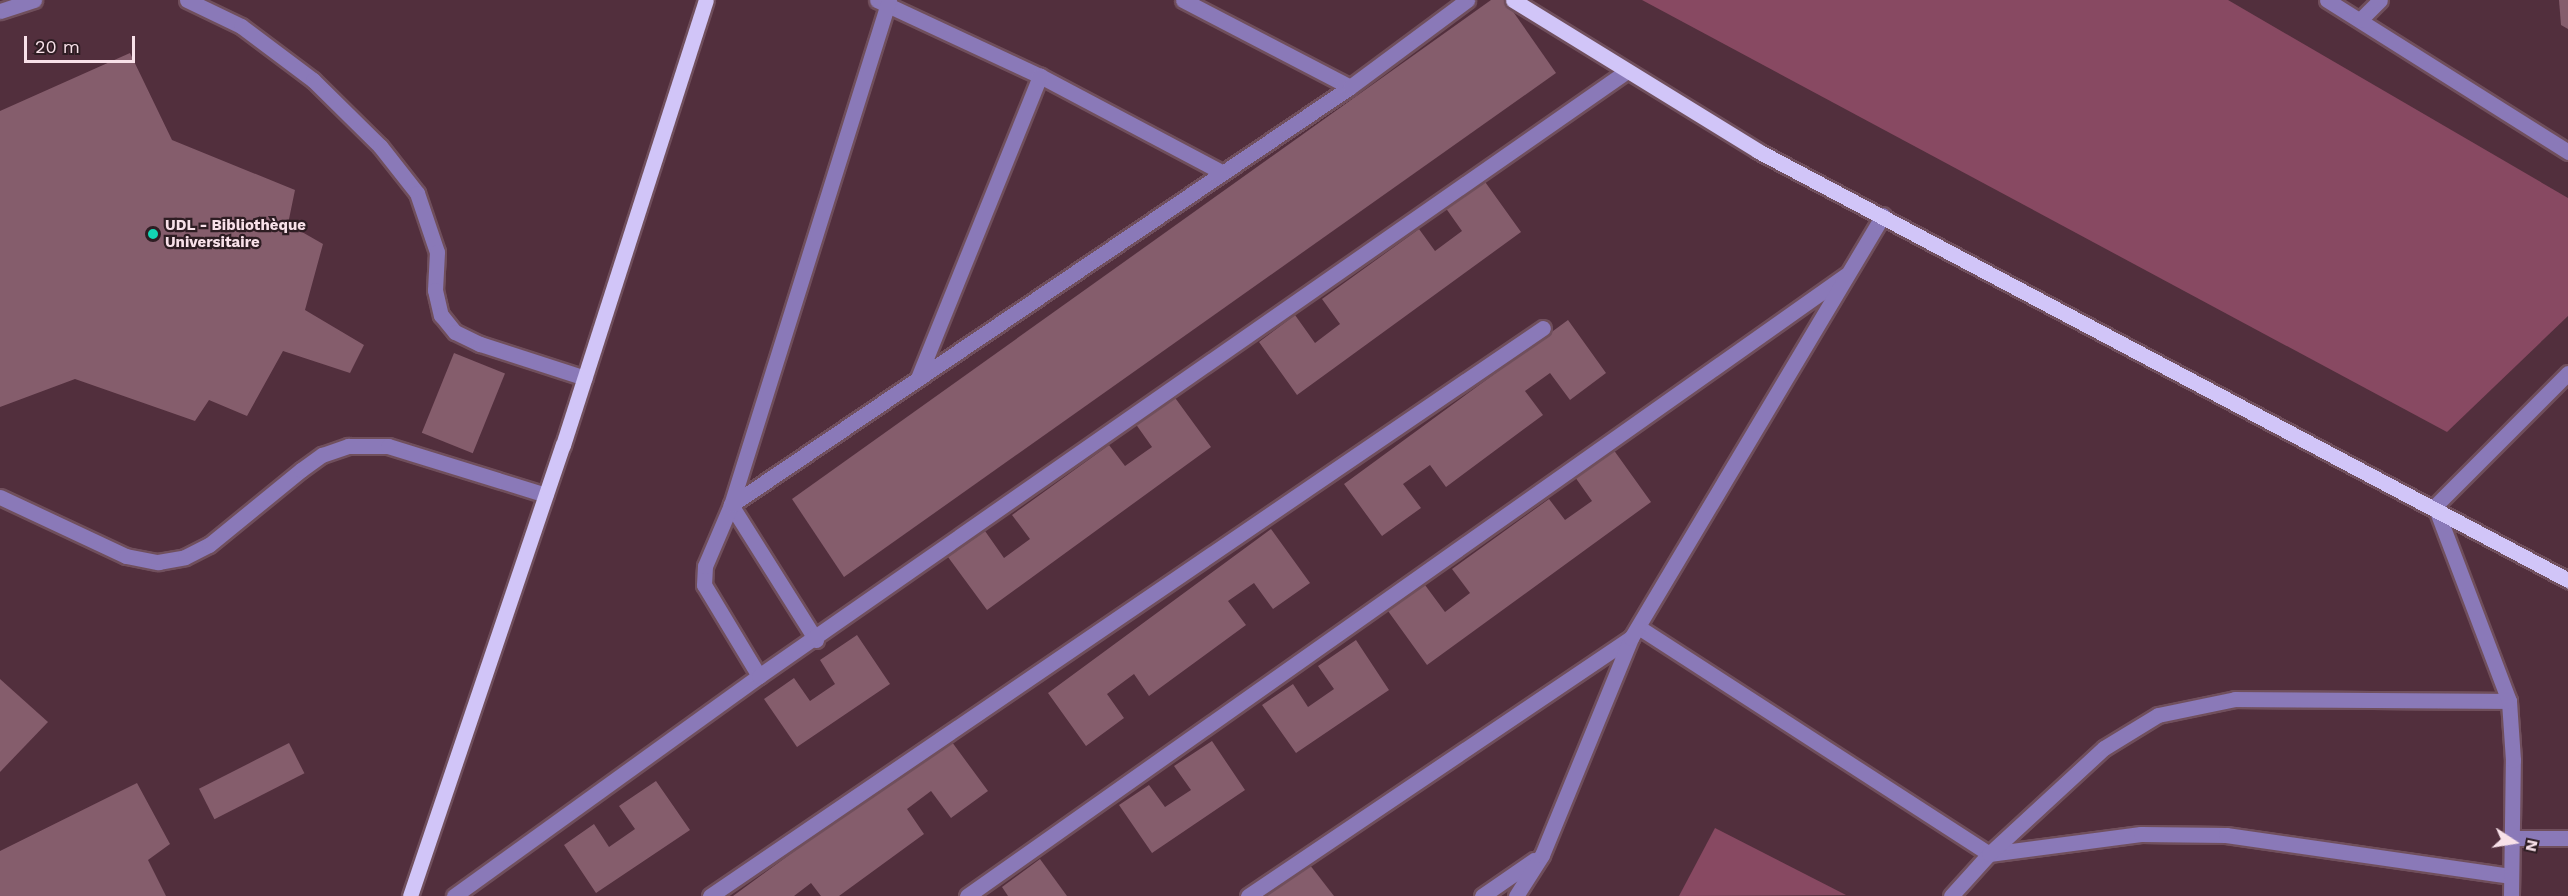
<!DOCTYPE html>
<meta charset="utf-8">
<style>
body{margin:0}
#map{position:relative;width:2568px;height:896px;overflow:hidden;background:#522f3d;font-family:"Work Sans",sans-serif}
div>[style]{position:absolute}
.green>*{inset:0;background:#884962}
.building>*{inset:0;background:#855d6c;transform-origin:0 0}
.roads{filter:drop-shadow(2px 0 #704f5c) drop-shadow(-2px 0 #704f5c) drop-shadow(0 2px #704f5c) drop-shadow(0 -2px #704f5c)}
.minor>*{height:15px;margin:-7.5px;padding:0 7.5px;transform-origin:7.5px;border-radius:7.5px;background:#8a79b8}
.major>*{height:15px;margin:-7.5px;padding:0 7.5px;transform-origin:7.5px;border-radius:7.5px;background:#d1c5f8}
.dots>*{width:16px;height:16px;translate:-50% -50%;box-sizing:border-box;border:3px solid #2e1d23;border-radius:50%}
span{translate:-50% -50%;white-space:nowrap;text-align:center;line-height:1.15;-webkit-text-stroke:4.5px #2e1d23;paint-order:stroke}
.poi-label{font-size:15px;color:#f8e1e9;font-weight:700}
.left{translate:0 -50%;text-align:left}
.north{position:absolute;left:2484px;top:812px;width:60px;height:60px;-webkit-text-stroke:4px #2e1d23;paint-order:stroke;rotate:102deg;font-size:16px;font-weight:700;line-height:24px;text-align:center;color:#f8e1e9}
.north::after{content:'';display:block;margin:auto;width:21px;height:27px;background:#f8e1e9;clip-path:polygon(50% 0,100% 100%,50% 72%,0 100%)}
.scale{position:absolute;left:24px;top:36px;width:111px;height:27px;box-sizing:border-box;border:3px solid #f8e1e9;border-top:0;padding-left:8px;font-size:18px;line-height:21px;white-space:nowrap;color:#f8e1e9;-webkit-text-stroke:4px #2e1d23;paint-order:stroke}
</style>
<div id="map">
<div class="green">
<div style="clip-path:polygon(1642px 0,2228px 0,2568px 198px,2568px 316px,2447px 432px)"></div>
<div style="clip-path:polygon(1715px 828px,1846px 895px,1679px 896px)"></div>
</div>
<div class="building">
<div style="clip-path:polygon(1491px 0,1505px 0,1556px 73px,844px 577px,792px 499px)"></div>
<div style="clip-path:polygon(2559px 0,2568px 0,2568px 29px,2561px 25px)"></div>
<div style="clip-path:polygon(130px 53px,172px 140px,295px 190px,288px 224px,323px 244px,305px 310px,364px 345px,350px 373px,283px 351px,247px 416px,209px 400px,195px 421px,75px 379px,0 407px,0 111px)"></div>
<div style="clip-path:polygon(1483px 179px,1521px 232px,1297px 395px,1259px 342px,1295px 315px,1315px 343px,1340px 324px,1322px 299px,1419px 229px,1435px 251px,1462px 231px,1445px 207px)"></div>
<div style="clip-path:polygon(1568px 320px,1606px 373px,1570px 400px,1550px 373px,1525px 391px,1543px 415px,1446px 487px,1430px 465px,1403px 484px,1421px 508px,1382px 536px,1344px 484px)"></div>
<div style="left:454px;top:353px;width:55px;height:86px;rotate:22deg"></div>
<div style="clip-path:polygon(1173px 395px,1211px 447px,987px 610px,948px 557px,985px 531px,1004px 558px,1030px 539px,1012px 515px,1109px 445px,1125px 466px,1152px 447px,1135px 423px)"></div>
<div style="clip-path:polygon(1613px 449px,1651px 502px,1427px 665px,1388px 611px,1425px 585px,1445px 612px,1470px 593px,1452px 569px,1549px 499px,1565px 520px,1592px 501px,1575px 477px)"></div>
<div style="clip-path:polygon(1271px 529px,1310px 583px,1273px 609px,1254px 583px,1228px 601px,1246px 625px,1149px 696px,1134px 674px,1107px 694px,1124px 718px,1086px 746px,1048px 693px)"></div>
<div style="clip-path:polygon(857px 635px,890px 684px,797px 747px,764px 699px,794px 678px,810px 701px,835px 684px,820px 660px)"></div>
<div style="clip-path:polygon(1356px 640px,1389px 690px,1296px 753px,1262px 705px,1293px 684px,1308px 707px,1334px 689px,1318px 666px)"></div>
<div style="clip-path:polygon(0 679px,48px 722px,0 772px)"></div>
<div style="clip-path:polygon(949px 738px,988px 791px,951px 818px,931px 791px,907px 809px,924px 834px,839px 896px,821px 896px,811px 883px,794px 896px,733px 896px)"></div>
<div style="clip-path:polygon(1212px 741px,1245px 790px,1152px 853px,1119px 805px,1149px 785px,1165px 807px,1191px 790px,1174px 766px)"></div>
<div style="left:289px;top:743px;width:34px;height:101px;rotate:63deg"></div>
<div style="clip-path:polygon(656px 781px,690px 830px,596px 893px,564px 845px,594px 824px,609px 847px,635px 829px,619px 806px)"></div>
<div style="clip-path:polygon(137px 783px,170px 844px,148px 860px,166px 896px,0 896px,0 851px)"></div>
<div style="clip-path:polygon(1040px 859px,1067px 896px,1008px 896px,1002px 887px)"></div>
<div style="clip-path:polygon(1306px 860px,1334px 896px,1260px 896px)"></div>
</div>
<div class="roads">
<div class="minor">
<div style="left:187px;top:0;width:60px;rotate:25.7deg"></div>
<div style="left:241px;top:26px;width:90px;rotate:36.9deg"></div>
<div style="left:313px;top:80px;width:94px;rotate:44.6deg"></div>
<div style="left:380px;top:146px;width:60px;rotate:51.8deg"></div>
<div style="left:417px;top:193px;width:62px;rotate:71.3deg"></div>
<div style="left:437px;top:252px;width:38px;rotate:93deg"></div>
<div style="left:435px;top:290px;width:26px;rotate:77deg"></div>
<div style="left:441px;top:315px;width:22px;rotate:51deg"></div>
<div style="left:455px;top:332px;width:28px;rotate:26deg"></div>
<div style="left:480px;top:344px;width:110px;rotate:17.9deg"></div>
<div style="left:877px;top:0;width:180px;rotate:25deg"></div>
<div style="left:1040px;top:76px;width:205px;rotate:27.9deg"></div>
<div style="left:1183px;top:0;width:188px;rotate:27.5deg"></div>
<div style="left:2327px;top:0;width:285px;rotate:32.2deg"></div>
<div style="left:0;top:11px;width:36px;rotate:-18deg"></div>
<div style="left:2360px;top:20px;width:28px;rotate:-45deg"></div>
<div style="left:918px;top:378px;width:326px;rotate:-68deg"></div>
<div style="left:0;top:497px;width:139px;rotate:25.1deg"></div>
<div style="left:126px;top:556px;width:33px;rotate:11deg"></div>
<div style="left:158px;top:562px;width:27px;rotate:-10deg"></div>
<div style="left:185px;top:557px;width:27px;rotate:-27deg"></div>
<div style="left:209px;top:545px;width:119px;rotate:-39.2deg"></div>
<div style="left:301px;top:470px;width:26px;rotate:-36deg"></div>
<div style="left:322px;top:455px;width:28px;rotate:-19deg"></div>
<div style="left:348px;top:446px;width:40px"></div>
<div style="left:388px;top:446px;width:165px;rotate:17.2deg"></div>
<div style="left:1640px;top:628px;width:416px;rotate:32.9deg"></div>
<div style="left:1989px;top:854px;width:153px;rotate:-7.5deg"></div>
<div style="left:2141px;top:834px;width:85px;rotate:0.7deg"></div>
<div style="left:2226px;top:835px;width:287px;rotate:8.2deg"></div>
<div style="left:816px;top:640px;width:160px;rotate:-122.2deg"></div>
<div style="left:731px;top:505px;width:529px;rotate:-72.63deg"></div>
<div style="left:759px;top:676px;width:106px;rotate:-121.1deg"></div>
<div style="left:704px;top:585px;width:19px;rotate:-87deg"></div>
<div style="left:705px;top:566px;width:66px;rotate:-66.9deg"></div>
<div style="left:731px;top:505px;width:747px;rotate:-34.03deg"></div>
<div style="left:1350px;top:87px;width:146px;rotate:-36.6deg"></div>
<div style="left:2511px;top:838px;width:57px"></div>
<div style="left:454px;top:896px;width:376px;rotate:-35.8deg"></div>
<div style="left:759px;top:676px;width:1058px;rotate:-34.88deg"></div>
<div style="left:710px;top:896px;width:1008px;rotate:-34.29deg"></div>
<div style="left:967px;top:896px;width:1076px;rotate:-35.24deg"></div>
<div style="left:1248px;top:896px;width:462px;rotate:-34deg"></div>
<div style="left:1482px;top:896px;width:63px;rotate:-34.7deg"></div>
<div style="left:1516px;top:896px;width:49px;rotate:-57.6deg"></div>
<div style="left:1542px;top:855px;width:235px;rotate:-67.7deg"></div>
<div style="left:1631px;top:638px;width:492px;rotate:-59.2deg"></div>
<div style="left:1951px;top:896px;width:57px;rotate:-47.9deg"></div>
<div style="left:1989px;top:854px;width:156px;rotate:-42.7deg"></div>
<div style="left:2104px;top:748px;width:63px;rotate:-31.4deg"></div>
<div style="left:2158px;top:715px;width:79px;rotate:-11.7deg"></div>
<div style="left:2235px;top:699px;width:274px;rotate:0.4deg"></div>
<div style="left:2511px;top:896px;width:136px;rotate:-89.2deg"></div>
<div style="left:2513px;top:760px;width:59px;rotate:-93.9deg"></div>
<div style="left:2509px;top:701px;width:209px;rotate:-110.8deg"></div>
<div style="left:2435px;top:506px;width:188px;rotate:-45deg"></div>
</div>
<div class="major">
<div style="left:1513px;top:0;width:288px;rotate:31.6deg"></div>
<div style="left:1758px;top:151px;width:917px;rotate:27.91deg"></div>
<div style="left:410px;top:896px;width:476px;rotate:-71.3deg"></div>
<div style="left:563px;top:445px;width:467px;rotate:-72.2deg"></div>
</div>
</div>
<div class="dots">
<div style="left:153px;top:234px;background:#12d5b4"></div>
</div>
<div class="poi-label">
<span class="left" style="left:165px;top:234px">UDL - Bibliothèque<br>Universitaire</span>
</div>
<div class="north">N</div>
<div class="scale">20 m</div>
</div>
